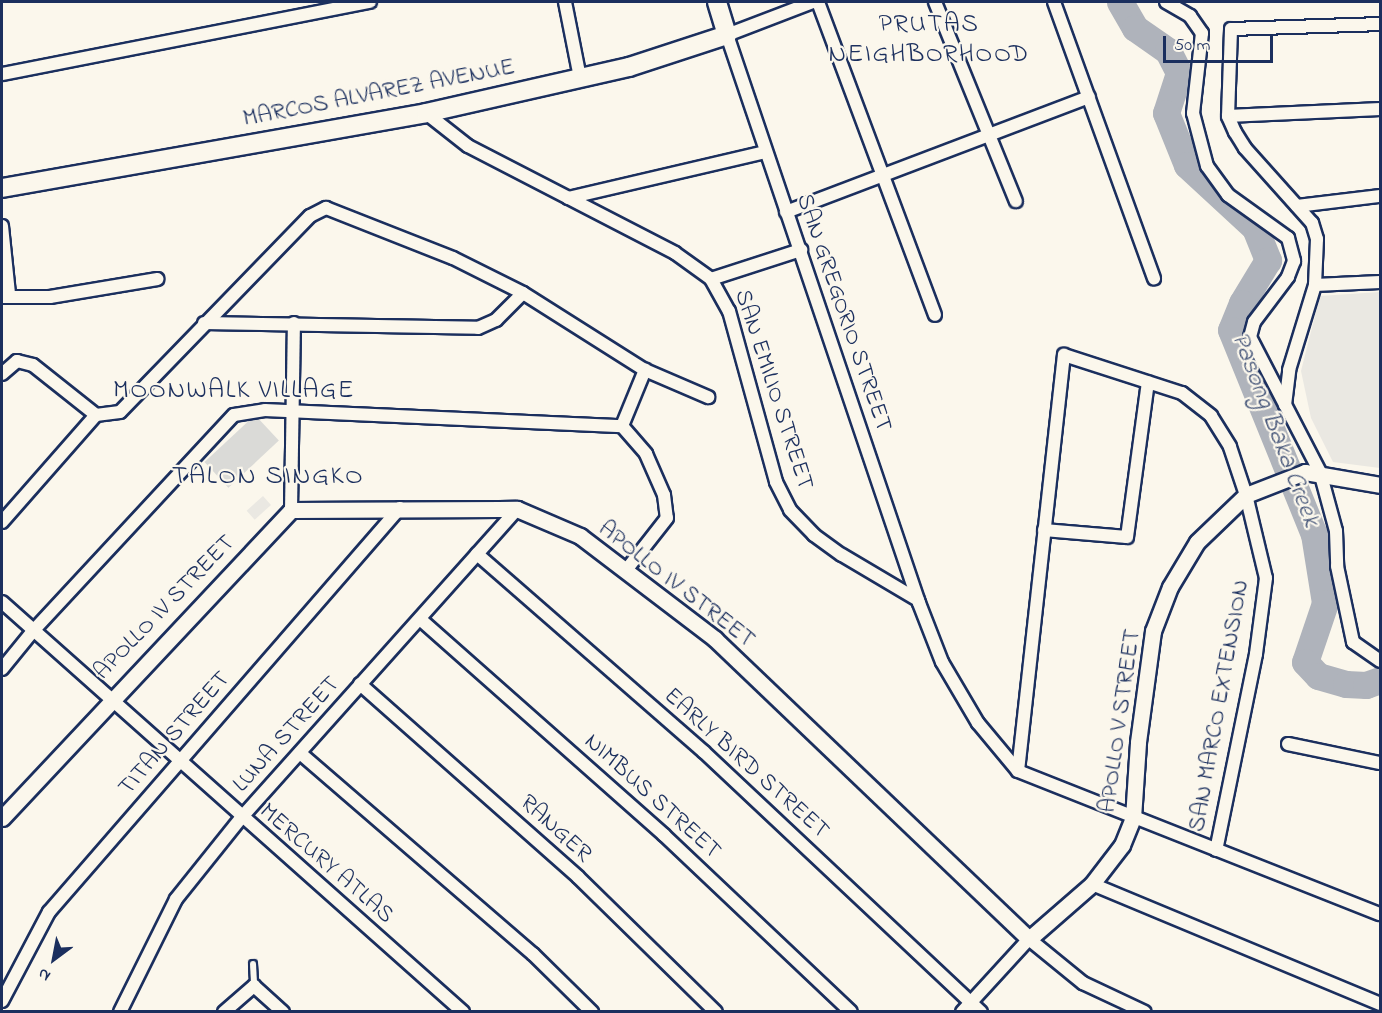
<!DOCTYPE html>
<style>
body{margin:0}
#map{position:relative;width:1382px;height:1013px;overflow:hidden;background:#fbf7ec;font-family:"Indie Flower",sans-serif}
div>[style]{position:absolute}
.built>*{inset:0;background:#eae8e2;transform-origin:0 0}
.green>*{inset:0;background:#dadad7;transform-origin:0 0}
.river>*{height:27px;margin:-13.5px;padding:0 13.5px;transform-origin:13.5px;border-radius:13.5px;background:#afb3bb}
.roads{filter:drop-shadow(2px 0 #1b2f5e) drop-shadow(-2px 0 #1b2f5e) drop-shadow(0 2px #1b2f5e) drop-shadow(0 -2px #1b2f5e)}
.service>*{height:6px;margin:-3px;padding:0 3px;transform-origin:3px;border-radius:3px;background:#fbf7ec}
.minor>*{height:12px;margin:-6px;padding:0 6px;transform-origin:6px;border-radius:6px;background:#fbf7ec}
.tertiary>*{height:15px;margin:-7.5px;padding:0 7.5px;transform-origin:7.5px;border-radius:7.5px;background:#fbf7ec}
.secondary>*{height:18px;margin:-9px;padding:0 9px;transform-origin:9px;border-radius:9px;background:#fbf7ec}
span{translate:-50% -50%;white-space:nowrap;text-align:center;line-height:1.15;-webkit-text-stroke:4.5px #fbf7ec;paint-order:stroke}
.street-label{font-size:24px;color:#1b2f5e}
.neighbourhood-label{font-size:26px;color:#1b2f5e;letter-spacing:1.5px}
.water-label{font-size:26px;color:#47577a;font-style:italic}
.quarter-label{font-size:27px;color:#1b2f5e;letter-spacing:1.5px}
.frame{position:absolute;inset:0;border:3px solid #1b2f5e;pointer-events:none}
.north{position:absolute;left:24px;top:929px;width:60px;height:60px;-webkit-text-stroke:4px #fbf7ec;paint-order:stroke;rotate:212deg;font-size:16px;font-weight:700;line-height:24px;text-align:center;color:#1b2f5e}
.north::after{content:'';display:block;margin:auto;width:21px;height:27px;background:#1b2f5e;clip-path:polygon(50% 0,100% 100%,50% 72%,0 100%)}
.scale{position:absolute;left:1163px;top:36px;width:110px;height:27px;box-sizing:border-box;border:3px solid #1b2f5e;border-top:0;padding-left:8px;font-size:18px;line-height:21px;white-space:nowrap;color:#1b2f5e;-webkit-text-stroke:4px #fbf7ec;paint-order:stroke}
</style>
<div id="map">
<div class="built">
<div style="clip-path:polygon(1380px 292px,1380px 468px,1333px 462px,1311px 418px,1301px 371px,1320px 296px)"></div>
<div style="left:263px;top:496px;width:12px;height:22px;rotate:48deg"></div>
</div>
<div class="green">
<div style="left:255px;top:415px;width:35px;height:69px;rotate:47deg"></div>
</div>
<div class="river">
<div style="left:1120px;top:2px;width:30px;rotate:60deg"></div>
<div style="left:1135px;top:28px;width:40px;rotate:34.9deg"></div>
<div style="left:1168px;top:51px;width:25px;rotate:63deg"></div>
<div style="left:1179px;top:73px;width:42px;rotate:108deg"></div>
<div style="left:1166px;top:113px;width:56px;rotate:68deg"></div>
<div style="left:1187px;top:165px;width:93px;rotate:42.8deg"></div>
<div style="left:1255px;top:228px;width:35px;rotate:68deg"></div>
<div style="left:1268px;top:260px;width:50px;rotate:121.2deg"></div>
<div style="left:1242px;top:303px;width:29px;rotate:112deg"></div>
<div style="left:1231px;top:330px;width:220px;rotate:67.9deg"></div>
<div style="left:1314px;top:534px;width:70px;rotate:80.9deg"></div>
<div style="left:1325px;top:603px;width:62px;rotate:108.7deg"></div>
<div style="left:1305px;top:662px;width:19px;rotate:47deg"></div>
<div style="left:1318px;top:676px;width:29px;rotate:16deg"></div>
<div style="left:1346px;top:684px;width:20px;rotate:3deg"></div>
<div style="left:1366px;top:685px;width:15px;rotate:-20deg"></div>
</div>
<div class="roads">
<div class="service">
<div style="left:253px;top:964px;width:22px;rotate:87deg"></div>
</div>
<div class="minor">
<div style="left:565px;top:2px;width:77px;rotate:78.8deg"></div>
<div style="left:813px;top:2px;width:92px;rotate:159deg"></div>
<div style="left:727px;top:35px;width:600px;rotate:71.32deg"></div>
<div style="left:919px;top:603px;width:63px;rotate:68.7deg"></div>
<div style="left:942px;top:662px;width:71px;rotate:59.5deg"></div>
<div style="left:978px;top:723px;width:62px;rotate:50.2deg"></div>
<div style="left:1018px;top:771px;width:389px;rotate:21.6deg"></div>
<div style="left:818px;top:2px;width:334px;rotate:69.5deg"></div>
<div style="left:935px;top:2px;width:215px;rotate:67.9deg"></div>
<div style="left:1054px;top:2px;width:294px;rotate:70.1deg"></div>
<div style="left:1166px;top:2px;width:28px;rotate:30deg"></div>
<div style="left:1190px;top:16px;width:21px;rotate:55deg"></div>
<div style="left:1202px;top:33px;width:81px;rotate:96.4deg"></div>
<div style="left:1193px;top:113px;width:55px;rotate:75.2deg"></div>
<div style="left:1207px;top:166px;width:36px;rotate:54deg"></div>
<div style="left:1228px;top:195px;width:74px;rotate:35.6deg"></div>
<div style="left:1288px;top:238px;width:24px;rotate:75deg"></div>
<div style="left:1294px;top:261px;width:17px;rotate:111deg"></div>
<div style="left:1288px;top:277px;width:56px;rotate:127.1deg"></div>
<div style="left:1254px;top:322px;width:16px;rotate:105deg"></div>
<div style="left:1250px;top:337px;width:152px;rotate:62.6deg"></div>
<div style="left:1320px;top:472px;width:61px;rotate:74.8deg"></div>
<div style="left:1336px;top:531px;width:35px;rotate:88deg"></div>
<div style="left:1337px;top:566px;width:78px;rotate:78.1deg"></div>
<div style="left:1353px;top:642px;width:33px;rotate:35deg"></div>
<div style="left:2px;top:74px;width:375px;rotate:-11.1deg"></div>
<div style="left:426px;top:113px;width:53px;rotate:38.2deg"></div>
<div style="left:468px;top:146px;width:233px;rotate:27.3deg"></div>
<div style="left:675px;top:253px;width:44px;rotate:35.8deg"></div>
<div style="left:711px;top:279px;width:37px;rotate:61deg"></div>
<div style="left:729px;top:311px;width:177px;rotate:74.6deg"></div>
<div style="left:776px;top:482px;width:31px;rotate:63deg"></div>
<div style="left:790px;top:510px;width:35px;rotate:46deg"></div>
<div style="left:814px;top:535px;width:34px;rotate:36deg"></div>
<div style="left:842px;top:555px;width:88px;rotate:30.6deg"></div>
<div style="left:1228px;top:116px;width:152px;rotate:-2.6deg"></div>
<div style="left:568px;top:198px;width:202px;rotate:-13.1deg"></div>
<div style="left:1297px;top:206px;width:84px;rotate:-6.9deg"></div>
<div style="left:786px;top:212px;width:324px;rotate:-20.8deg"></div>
<div style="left:2px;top:226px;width:68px;rotate:84.1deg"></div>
<div style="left:711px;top:279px;width:95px;rotate:-17.9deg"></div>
<div style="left:1315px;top:285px;width:65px;rotate:-2.6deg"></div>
<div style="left:2px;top:297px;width:48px"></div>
<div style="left:50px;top:297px;width:109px;rotate:-9.5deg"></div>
<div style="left:204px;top:323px;width:274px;rotate:1deg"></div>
<div style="left:478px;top:328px;width:20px;rotate:-24deg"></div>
<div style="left:496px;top:320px;width:38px;rotate:-45deg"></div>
<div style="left:2px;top:374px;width:20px;rotate:-41deg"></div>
<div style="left:17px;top:361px;width:16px;rotate:14deg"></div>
<div style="left:33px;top:365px;width:80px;rotate:38.4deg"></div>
<div style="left:1285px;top:405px;width:35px;rotate:-83deg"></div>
<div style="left:1289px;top:370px;width:89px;rotate:-73deg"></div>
<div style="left:1315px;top:285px;width:46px;rotate:-87.5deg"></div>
<div style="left:1317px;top:239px;width:17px;rotate:-107deg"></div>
<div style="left:1312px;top:223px;width:101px;rotate:-131.8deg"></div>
<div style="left:1245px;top:148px;width:19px;rotate:-122deg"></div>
<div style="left:1235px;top:132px;width:17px;rotate:-114deg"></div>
<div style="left:1228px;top:116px;width:87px;rotate:-88deg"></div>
<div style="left:1231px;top:29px;width:149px;rotate:-1.9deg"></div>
<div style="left:622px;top:426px;width:61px;rotate:-67.7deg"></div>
<div style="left:291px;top:510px;width:187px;rotate:-89.1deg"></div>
<div style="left:2px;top:522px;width:142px;rotate:-48.7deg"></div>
<div style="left:96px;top:415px;width:24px;rotate:-7deg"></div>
<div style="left:120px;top:412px;width:273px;rotate:-45.9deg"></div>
<div style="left:310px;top:216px;width:18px;rotate:-27deg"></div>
<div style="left:326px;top:208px;width:136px;rotate:21.5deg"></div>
<div style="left:453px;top:258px;width:78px;rotate:26.6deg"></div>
<div style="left:523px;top:293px;width:144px;rotate:32.3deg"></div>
<div style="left:645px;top:370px;width:69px;rotate:23.2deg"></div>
<div style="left:1044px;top:530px;width:83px;rotate:4.8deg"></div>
<div style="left:1127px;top:537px;width:156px;rotate:-82.3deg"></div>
<div style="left:477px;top:554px;width:301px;rotate:41.1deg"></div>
<div style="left:704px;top:752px;width:380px;rotate:43.2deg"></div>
<div style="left:2px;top:602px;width:617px;rotate:41.65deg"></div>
<div style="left:420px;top:619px;width:326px;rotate:41.5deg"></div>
<div style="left:664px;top:835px;width:257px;rotate:43.4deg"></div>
<div style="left:2px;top:669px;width:49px;rotate:-50.8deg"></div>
<div style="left:33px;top:631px;width:295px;rotate:-47.1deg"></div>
<div style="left:234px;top:415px;width:31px;rotate:-9deg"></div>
<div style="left:265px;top:410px;width:357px;rotate:2.6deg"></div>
<div style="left:622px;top:426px;width:37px;rotate:49deg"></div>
<div style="left:646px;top:454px;width:45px;rotate:66.3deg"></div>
<div style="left:664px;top:495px;width:23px;rotate:83deg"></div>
<div style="left:667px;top:518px;width:65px;rotate:128.1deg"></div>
<div style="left:360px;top:684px;width:291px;rotate:41.5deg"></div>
<div style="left:578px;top:877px;width:193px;rotate:44.4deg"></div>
<div style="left:1288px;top:744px;width:94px;rotate:11.7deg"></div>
<div style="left:300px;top:753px;width:308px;rotate:40.8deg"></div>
<div style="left:533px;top:954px;width:83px;rotate:44.5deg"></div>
<div style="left:1018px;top:771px;width:419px;rotate:-83.7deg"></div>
<div style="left:1064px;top:355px;width:124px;rotate:17.9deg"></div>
<div style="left:1182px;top:393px;width:37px;rotate:38deg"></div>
<div style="left:1211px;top:416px;width:36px;rotate:58deg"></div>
<div style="left:1230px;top:447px;width:51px;rotate:71.6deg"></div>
<div style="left:1246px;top:495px;width:85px;rotate:76.5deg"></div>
<div style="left:1266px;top:578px;width:77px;rotate:97.5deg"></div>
<div style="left:1256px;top:654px;width:200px;rotate:101.5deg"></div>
<div style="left:1092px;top:884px;width:312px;rotate:22.6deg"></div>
<div style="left:2px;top:1001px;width:101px;rotate:-62.2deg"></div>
<div style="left:49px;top:912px;width:535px;rotate:-49.02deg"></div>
<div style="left:120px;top:1012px;width:126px;rotate:-63.6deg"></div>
<div style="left:176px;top:899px;width:104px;rotate:-51.3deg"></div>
<div style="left:241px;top:818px;width:414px;rotate:-48.2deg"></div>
<div style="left:224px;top:1012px;width:40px;rotate:-41deg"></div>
<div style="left:254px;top:986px;width:39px;rotate:42deg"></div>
<div style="left:962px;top:1012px;width:99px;rotate:-47.5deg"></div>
<div style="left:1029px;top:939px;width:70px;rotate:39.2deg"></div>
<div style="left:1083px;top:983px;width:68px;rotate:25.1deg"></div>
</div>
<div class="tertiary">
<div style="left:2px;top:818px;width:422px;rotate:-46.8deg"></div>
<div style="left:291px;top:510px;width:226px;rotate:-0.3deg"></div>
<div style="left:517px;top:509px;width:69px;rotate:23.2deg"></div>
<div style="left:580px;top:536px;width:170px;rotate:37.3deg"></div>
<div style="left:715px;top:639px;width:434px;rotate:43.7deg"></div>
<div style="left:1029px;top:939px;width:84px;rotate:-41.1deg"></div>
<div style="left:1092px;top:884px;width:49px;rotate:-52.4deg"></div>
<div style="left:1122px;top:845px;width:29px;rotate:-68deg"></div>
<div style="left:1133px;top:818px;width:76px;rotate:-86.2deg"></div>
<div style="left:1138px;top:742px;width:112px;rotate:-82.3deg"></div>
<div style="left:1153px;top:631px;width:47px;rotate:-68.9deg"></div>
<div style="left:1170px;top:587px;width:52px;rotate:-59deg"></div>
<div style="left:1197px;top:542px;width:68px;rotate:-43.8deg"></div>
<div style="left:1246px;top:495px;width:63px;rotate:-21.3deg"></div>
<div style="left:1305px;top:472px;width:76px;rotate:9.8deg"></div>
</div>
<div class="secondary">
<div style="left:2px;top:188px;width:431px;rotate:-10deg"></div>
<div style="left:426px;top:113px;width:208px;rotate:-12.8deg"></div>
<div style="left:629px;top:67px;width:103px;rotate:-18.1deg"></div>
<div style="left:727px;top:35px;width:34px;rotate:-107deg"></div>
</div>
</div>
<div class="street-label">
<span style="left:379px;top:94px;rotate:-11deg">MARCOS ALVAREZ AVENUE</span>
<span style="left:843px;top:313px;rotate:71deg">SAN GREGORIO STREET</span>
<span style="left:773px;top:390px;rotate:72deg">SAN EMILIO STREET</span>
<span style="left:676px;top:585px;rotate:38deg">APOLLO IV STREET</span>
<span style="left:165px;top:608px;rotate:-46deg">APOLLO IV STREET</span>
<span style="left:1220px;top:706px;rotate:-80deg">SAN MARCO EXTENSION</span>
<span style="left:1121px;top:721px;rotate:-82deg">APOLLO V STREET</span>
<span style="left:175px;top:734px;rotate:-49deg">TITAN STREET</span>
<span style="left:287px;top:735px;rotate:-48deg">LUNA STREET</span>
<span style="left:746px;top:764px;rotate:42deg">EARLY BIRD STREET</span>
<span style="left:652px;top:797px;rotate:42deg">NIMBUS STREET</span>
<span style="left:555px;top:829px;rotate:42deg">RANGER</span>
<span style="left:326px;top:864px;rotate:41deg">MERCURY ATLAS</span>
</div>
<div class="neighbourhood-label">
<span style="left:929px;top:41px">PRUTAS<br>NEIGHBORHOOD</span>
<span style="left:234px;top:392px">MOONWALK VILLAGE</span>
</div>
<div class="water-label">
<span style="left:1274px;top:430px;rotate:69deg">Pasong Baka Creek</span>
</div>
<div class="quarter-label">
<span style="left:268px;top:477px">TALON SINGKO</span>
</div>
<div class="frame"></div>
<div class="north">N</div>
<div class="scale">50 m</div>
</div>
